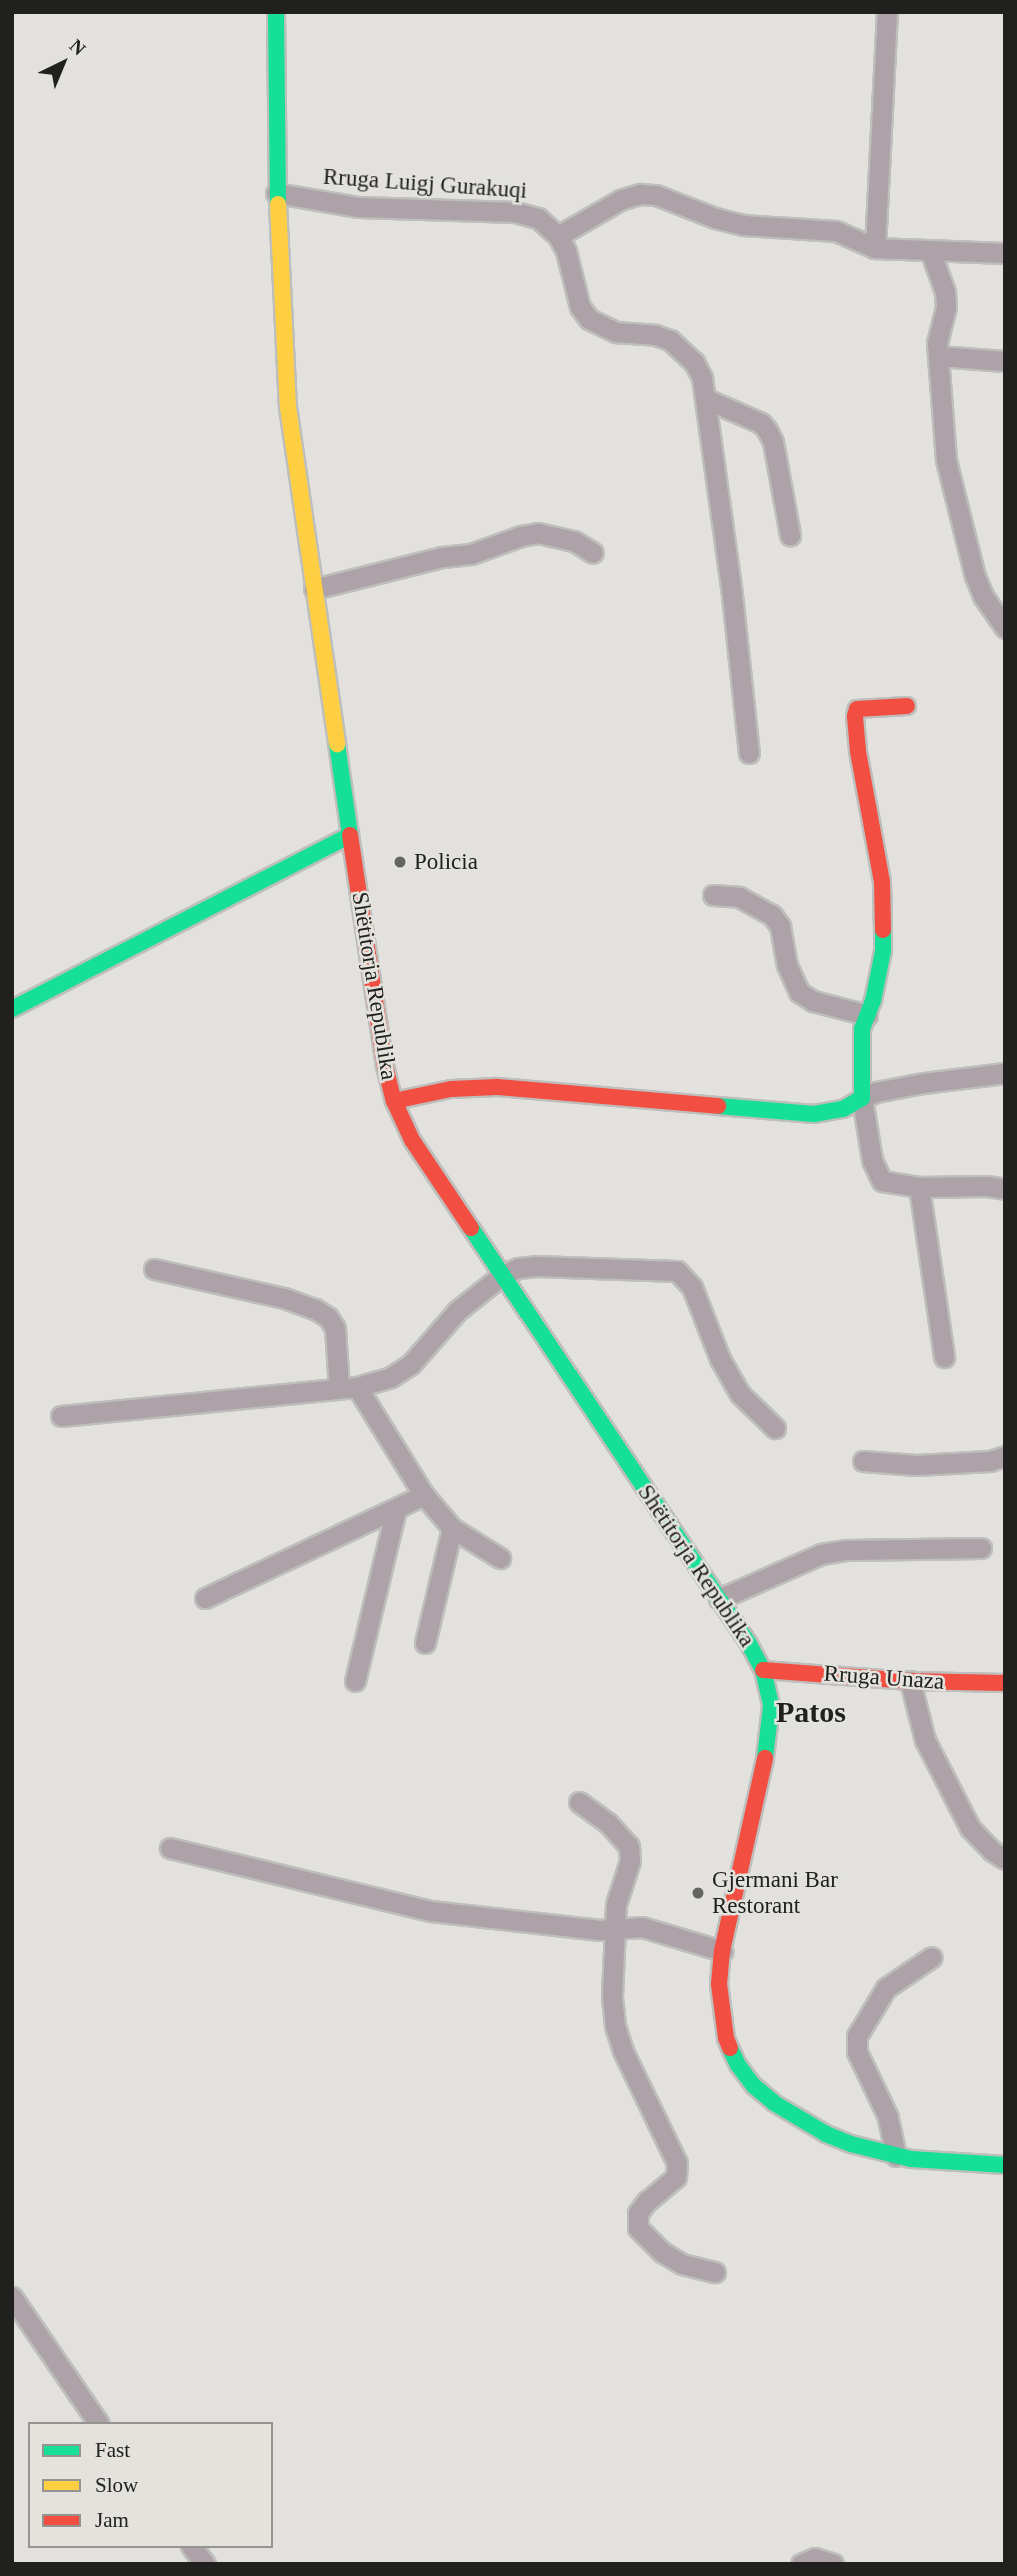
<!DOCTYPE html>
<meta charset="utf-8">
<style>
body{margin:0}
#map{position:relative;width:1017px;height:2576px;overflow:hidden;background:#e2e1de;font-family:Georgia,serif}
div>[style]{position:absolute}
.roads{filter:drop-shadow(2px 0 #bebebc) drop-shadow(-2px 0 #bebebc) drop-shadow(0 2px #bebebc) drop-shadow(0 -2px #bebebc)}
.street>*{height:19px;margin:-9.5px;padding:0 9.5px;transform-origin:9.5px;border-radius:9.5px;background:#aca2a8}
.fast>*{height:16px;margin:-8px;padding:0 8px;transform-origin:8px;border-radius:8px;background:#16e098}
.slow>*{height:16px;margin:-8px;padding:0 8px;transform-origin:8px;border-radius:8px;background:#ffcf43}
.jam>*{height:16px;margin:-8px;padding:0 8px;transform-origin:8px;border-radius:8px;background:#f24e42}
.dots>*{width:19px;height:19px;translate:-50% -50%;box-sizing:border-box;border:4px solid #e3e2dd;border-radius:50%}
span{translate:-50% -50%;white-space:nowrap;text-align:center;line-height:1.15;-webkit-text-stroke:5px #e3e2dd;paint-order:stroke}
.street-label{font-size:23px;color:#20201e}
.poi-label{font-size:23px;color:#20201e}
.left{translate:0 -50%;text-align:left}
.district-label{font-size:30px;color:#20201e;font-weight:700}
.frame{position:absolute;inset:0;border:14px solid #20201e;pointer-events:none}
.legend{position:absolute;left:28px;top:2422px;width:245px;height:126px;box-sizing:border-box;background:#e3e2dd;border:2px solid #959491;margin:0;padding:9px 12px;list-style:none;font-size:21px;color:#20201e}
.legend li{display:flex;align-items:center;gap:14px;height:35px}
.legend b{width:35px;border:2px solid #959491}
.north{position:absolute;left:28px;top:28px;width:70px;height:70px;-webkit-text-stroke:5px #e3e2dd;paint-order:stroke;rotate:43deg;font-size:19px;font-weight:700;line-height:28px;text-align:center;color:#20201e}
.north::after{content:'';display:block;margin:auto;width:24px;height:32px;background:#20201e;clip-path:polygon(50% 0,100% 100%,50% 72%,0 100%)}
</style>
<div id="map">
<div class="roads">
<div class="street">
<div style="left:276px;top:193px;width:84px;rotate:9.6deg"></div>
<div style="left:359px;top:207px;width:156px;rotate:1.8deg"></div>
<div style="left:515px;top:212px;width:24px;rotate:15deg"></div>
<div style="left:538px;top:218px;width:27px;rotate:42deg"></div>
<div style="left:558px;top:236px;width:72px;rotate:-30.1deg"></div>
<div style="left:620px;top:200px;width:21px;rotate:-17deg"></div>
<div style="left:640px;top:194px;width:16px;rotate:4deg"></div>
<div style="left:656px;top:195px;width:63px;rotate:21.3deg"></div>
<div style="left:715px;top:218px;width:29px;rotate:14deg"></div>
<div style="left:743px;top:225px;width:93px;rotate:3.7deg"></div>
<div style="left:836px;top:231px;width:43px;rotate:23.6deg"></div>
<div style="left:875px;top:248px;width:130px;rotate:2.2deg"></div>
<div style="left:558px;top:236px;width:17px;rotate:62deg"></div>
<div style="left:566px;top:251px;width:58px;rotate:76deg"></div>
<div style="left:580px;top:307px;width:15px;rotate:53deg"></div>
<div style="left:589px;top:319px;width:30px;rotate:26deg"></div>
<div style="left:616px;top:332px;width:39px;rotate:4deg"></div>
<div style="left:655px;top:335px;width:16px;rotate:18deg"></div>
<div style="left:670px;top:340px;width:33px;rotate:43deg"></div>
<div style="left:694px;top:362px;width:18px;rotate:63deg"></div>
<div style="left:702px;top:378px;width:219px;rotate:82.1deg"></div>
<div style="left:732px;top:595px;width:159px;rotate:83.9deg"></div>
<div style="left:875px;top:248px;width:236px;rotate:-87.1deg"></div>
<div style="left:930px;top:250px;width:45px;rotate:70.3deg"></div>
<div style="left:945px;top:292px;width:15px;rotate:86deg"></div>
<div style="left:946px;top:307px;width:37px;rotate:104deg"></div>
<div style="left:937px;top:343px;width:117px;rotate:85.6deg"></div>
<div style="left:946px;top:460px;width:120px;rotate:76deg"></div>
<div style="left:975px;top:576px;width:22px;rotate:68deg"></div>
<div style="left:983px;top:596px;width:39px;rotate:55deg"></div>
<div style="left:938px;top:356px;width:67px;rotate:4.3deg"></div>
<div style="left:706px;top:399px;width:60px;rotate:23.6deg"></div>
<div style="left:761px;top:423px;width:9px;rotate:49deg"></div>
<div style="left:767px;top:430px;width:13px;rotate:63deg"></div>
<div style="left:773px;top:442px;width:95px;rotate:79.6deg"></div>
<div style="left:314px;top:589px;width:132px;rotate:-14deg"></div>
<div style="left:442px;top:557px;width:29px;rotate:-6deg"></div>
<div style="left:471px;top:554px;width:53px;rotate:-19.8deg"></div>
<div style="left:521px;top:536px;width:17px;rotate:-10deg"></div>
<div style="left:538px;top:533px;width:37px;rotate:13deg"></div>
<div style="left:574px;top:541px;width:22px;rotate:32deg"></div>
<div style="left:713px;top:895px;width:26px;rotate:4deg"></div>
<div style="left:739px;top:897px;width:38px;rotate:29deg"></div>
<div style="left:772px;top:915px;width:14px;rotate:54deg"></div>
<div style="left:780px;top:926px;width:40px;rotate:80deg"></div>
<div style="left:787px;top:965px;width:30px;rotate:66deg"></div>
<div style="left:799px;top:992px;width:17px;rotate:33deg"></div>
<div style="left:813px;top:1001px;width:56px;rotate:14.5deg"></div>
<div style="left:1005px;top:1073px;width:83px;rotate:173deg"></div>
<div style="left:923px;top:1083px;width:48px;rotate:169.2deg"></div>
<div style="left:876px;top:1092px;width:15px;rotate:157deg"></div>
<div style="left:862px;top:1098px;width:63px;rotate:80.8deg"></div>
<div style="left:872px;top:1160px;width:23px;rotate:65deg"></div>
<div style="left:882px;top:1181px;width:37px;rotate:9deg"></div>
<div style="left:919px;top:1187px;width:68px;rotate:-0.8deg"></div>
<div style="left:987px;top:1186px;width:18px;rotate:9deg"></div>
<div style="left:919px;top:1187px;width:172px;rotate:81.6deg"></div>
<div style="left:154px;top:1269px;width:133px;rotate:12.6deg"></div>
<div style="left:284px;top:1298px;width:33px;rotate:20deg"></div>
<div style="left:315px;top:1309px;width:15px;rotate:32deg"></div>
<div style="left:328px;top:1317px;width:13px;rotate:58deg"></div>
<div style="left:335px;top:1328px;width:60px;rotate:86.2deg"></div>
<div style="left:357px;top:1387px;width:127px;rotate:58.2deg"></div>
<div style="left:424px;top:1495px;width:43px;rotate:49.7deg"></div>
<div style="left:452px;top:1528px;width:57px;rotate:32deg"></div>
<div style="left:61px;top:1416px;width:297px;rotate:-5.6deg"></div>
<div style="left:357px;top:1387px;width:35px;rotate:-16deg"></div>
<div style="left:391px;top:1377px;width:24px;rotate:-33deg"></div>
<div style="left:411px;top:1364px;width:70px;rotate:-49deg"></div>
<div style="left:457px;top:1311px;width:56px;rotate:-38.5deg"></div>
<div style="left:501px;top:1276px;width:19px;rotate:-25deg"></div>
<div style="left:518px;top:1268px;width:18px;rotate:-6deg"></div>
<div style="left:536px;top:1266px;width:141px;rotate:2deg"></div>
<div style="left:677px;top:1271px;width:22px;rotate:47deg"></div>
<div style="left:692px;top:1287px;width:77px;rotate:68.7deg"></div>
<div style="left:720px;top:1359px;width:40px;rotate:60.3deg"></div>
<div style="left:740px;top:1394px;width:49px;rotate:44.2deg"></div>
<div style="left:863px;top:1461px;width:53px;rotate:4.3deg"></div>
<div style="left:916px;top:1465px;width:74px;rotate:-3.1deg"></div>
<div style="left:990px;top:1461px;width:16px;rotate:-18deg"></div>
<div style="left:205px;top:1598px;width:242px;rotate:-25.2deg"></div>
<div style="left:719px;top:1599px;width:111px;rotate:-23.8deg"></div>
<div style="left:821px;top:1554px;width:26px;rotate:-9deg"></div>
<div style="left:847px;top:1550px;width:134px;rotate:-0.9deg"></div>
<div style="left:425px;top:1643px;width:118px;rotate:-76.8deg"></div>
<div style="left:355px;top:1681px;width:177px;rotate:-76.6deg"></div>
<div style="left:910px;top:1681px;width:61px;rotate:75.7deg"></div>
<div style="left:925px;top:1740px;width:99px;rotate:62.9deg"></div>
<div style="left:970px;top:1828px;width:32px;rotate:46deg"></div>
<div style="left:992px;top:1851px;width:15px;rotate:32deg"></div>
<div style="left:579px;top:1802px;width:36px;rotate:36deg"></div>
<div style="left:608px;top:1823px;width:31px;rotate:48deg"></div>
<div style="left:629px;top:1846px;width:15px;rotate:86deg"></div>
<div style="left:630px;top:1861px;width:45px;rotate:108deg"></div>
<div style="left:616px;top:1904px;width:93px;rotate:92.5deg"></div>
<div style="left:612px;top:1997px;width:29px;rotate:84deg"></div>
<div style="left:615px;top:2026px;width:26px;rotate:72deg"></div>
<div style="left:623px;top:2051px;width:124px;rotate:64.3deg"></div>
<div style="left:677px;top:2163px;width:14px;rotate:94deg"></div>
<div style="left:676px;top:2177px;width:38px;rotate:140deg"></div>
<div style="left:647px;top:2201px;width:15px;rotate:127deg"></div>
<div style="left:638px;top:2213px;width:15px;rotate:90deg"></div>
<div style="left:638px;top:2228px;width:34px;rotate:45deg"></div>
<div style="left:662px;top:2252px;width:23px;rotate:31deg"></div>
<div style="left:682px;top:2264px;width:34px;rotate:14deg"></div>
<div style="left:170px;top:1848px;width:268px;rotate:13.6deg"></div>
<div style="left:431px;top:1911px;width:170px;rotate:6.4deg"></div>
<div style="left:600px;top:1930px;width:42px;rotate:-4.1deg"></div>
<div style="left:642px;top:1927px;width:84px;rotate:16.7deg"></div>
<div style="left:896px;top:2156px;width:40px;rotate:-102deg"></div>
<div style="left:888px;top:2117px;width:72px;rotate:-115.5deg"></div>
<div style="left:857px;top:2052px;width:16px;rotate:-90deg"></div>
<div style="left:857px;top:2036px;width:56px;rotate:-58.9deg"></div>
<div style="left:886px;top:1988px;width:55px;rotate:-34deg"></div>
<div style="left:12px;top:2297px;width:154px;rotate:55.6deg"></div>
<div style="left:191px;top:2546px;width:23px;rotate:52deg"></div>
<div style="left:801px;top:2564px;width:15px;rotate:-23deg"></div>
<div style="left:815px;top:2558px;width:19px;rotate:18deg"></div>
</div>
<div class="fast">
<div style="left:276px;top:12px;width:192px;rotate:89.4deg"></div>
<div style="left:12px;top:1009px;width:380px;rotate:-27.2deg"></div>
<div style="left:350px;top:835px;width:92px;rotate:-98.1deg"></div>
<div style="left:718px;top:1106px;width:96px;rotate:4.8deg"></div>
<div style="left:814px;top:1114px;width:29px;rotate:-10deg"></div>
<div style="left:843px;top:1109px;width:22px;rotate:-30deg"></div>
<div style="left:862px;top:1098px;width:69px;rotate:-90deg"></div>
<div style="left:862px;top:1029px;width:30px;rotate:-69deg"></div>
<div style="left:873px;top:1001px;width:51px;rotate:-78.7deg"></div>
<div style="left:883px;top:951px;width:21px;rotate:-90deg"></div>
<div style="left:471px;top:1228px;width:500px;rotate:56.25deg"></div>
<div style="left:749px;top:1644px;width:30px;rotate:62deg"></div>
<div style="left:763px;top:1670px;width:37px;rotate:77deg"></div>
<div style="left:771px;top:1706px;width:52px;rotate:96.6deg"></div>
<div style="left:730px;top:2048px;width:19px;rotate:65deg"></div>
<div style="left:738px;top:2065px;width:26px;rotate:53deg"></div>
<div style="left:754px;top:2086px;width:26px;rotate:40deg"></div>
<div style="left:774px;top:2103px;width:61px;rotate:30.8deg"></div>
<div style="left:826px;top:2134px;width:27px;rotate:22deg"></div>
<div style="left:851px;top:2144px;width:62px;rotate:14deg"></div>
<div style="left:911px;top:2159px;width:94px;rotate:3.7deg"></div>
</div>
<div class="slow">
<div style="left:278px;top:204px;width:203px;rotate:87.2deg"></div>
<div style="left:288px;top:407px;width:341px;rotate:81.7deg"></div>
</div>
<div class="jam">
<div style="left:350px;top:835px;width:234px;rotate:81.4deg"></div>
<div style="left:385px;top:1066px;width:36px;rotate:76deg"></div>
<div style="left:394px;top:1101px;width:43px;rotate:65.2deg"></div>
<div style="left:412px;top:1140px;width:106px;rotate:56.2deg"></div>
<div style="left:883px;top:930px;width:48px;rotate:-91.2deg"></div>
<div style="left:882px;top:882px;width:133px;rotate:-100.4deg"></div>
<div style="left:858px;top:751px;width:35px;rotate:-95deg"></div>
<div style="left:855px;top:716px;width:7px;rotate:-74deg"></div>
<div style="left:857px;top:709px;width:50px;rotate:-3.4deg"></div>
<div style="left:394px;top:1101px;width:58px;rotate:-11.9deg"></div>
<div style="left:451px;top:1089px;width:46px;rotate:-2.5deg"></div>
<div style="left:497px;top:1087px;width:222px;rotate:4.9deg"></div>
<div style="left:763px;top:1670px;width:147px;rotate:4.3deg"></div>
<div style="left:910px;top:1681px;width:95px;rotate:1.2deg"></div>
<div style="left:730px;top:2048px;width:11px;rotate:-112deg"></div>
<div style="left:726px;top:2038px;width:54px;rotate:-97.4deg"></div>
<div style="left:719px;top:1984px;width:33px;rotate:-85deg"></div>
<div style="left:722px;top:1951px;width:198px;rotate:-77.4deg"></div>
</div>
</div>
<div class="dots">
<div style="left:400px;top:862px;background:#646461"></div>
<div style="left:698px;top:1893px;background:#646461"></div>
</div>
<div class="street-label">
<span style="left:425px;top:184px;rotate:4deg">Rruga Luigj Gurakuqi</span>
<span style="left:374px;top:986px;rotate:81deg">Shëtitorja Republika</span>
<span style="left:696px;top:1566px;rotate:56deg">Shëtitorja Republika</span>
<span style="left:884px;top:1678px;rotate:4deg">Rruga Unaza</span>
</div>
<div class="poi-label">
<span class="left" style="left:414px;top:862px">Policia</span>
<span class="left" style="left:712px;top:1893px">Gjermani Bar<br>Restorant</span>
</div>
<div class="district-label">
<span style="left:811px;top:1712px">Patos</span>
</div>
<div class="frame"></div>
<ul class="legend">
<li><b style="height:9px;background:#16e098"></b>Fast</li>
<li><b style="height:9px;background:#ffcf43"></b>Slow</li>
<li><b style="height:9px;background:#f24e42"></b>Jam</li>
</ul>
<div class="north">N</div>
</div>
